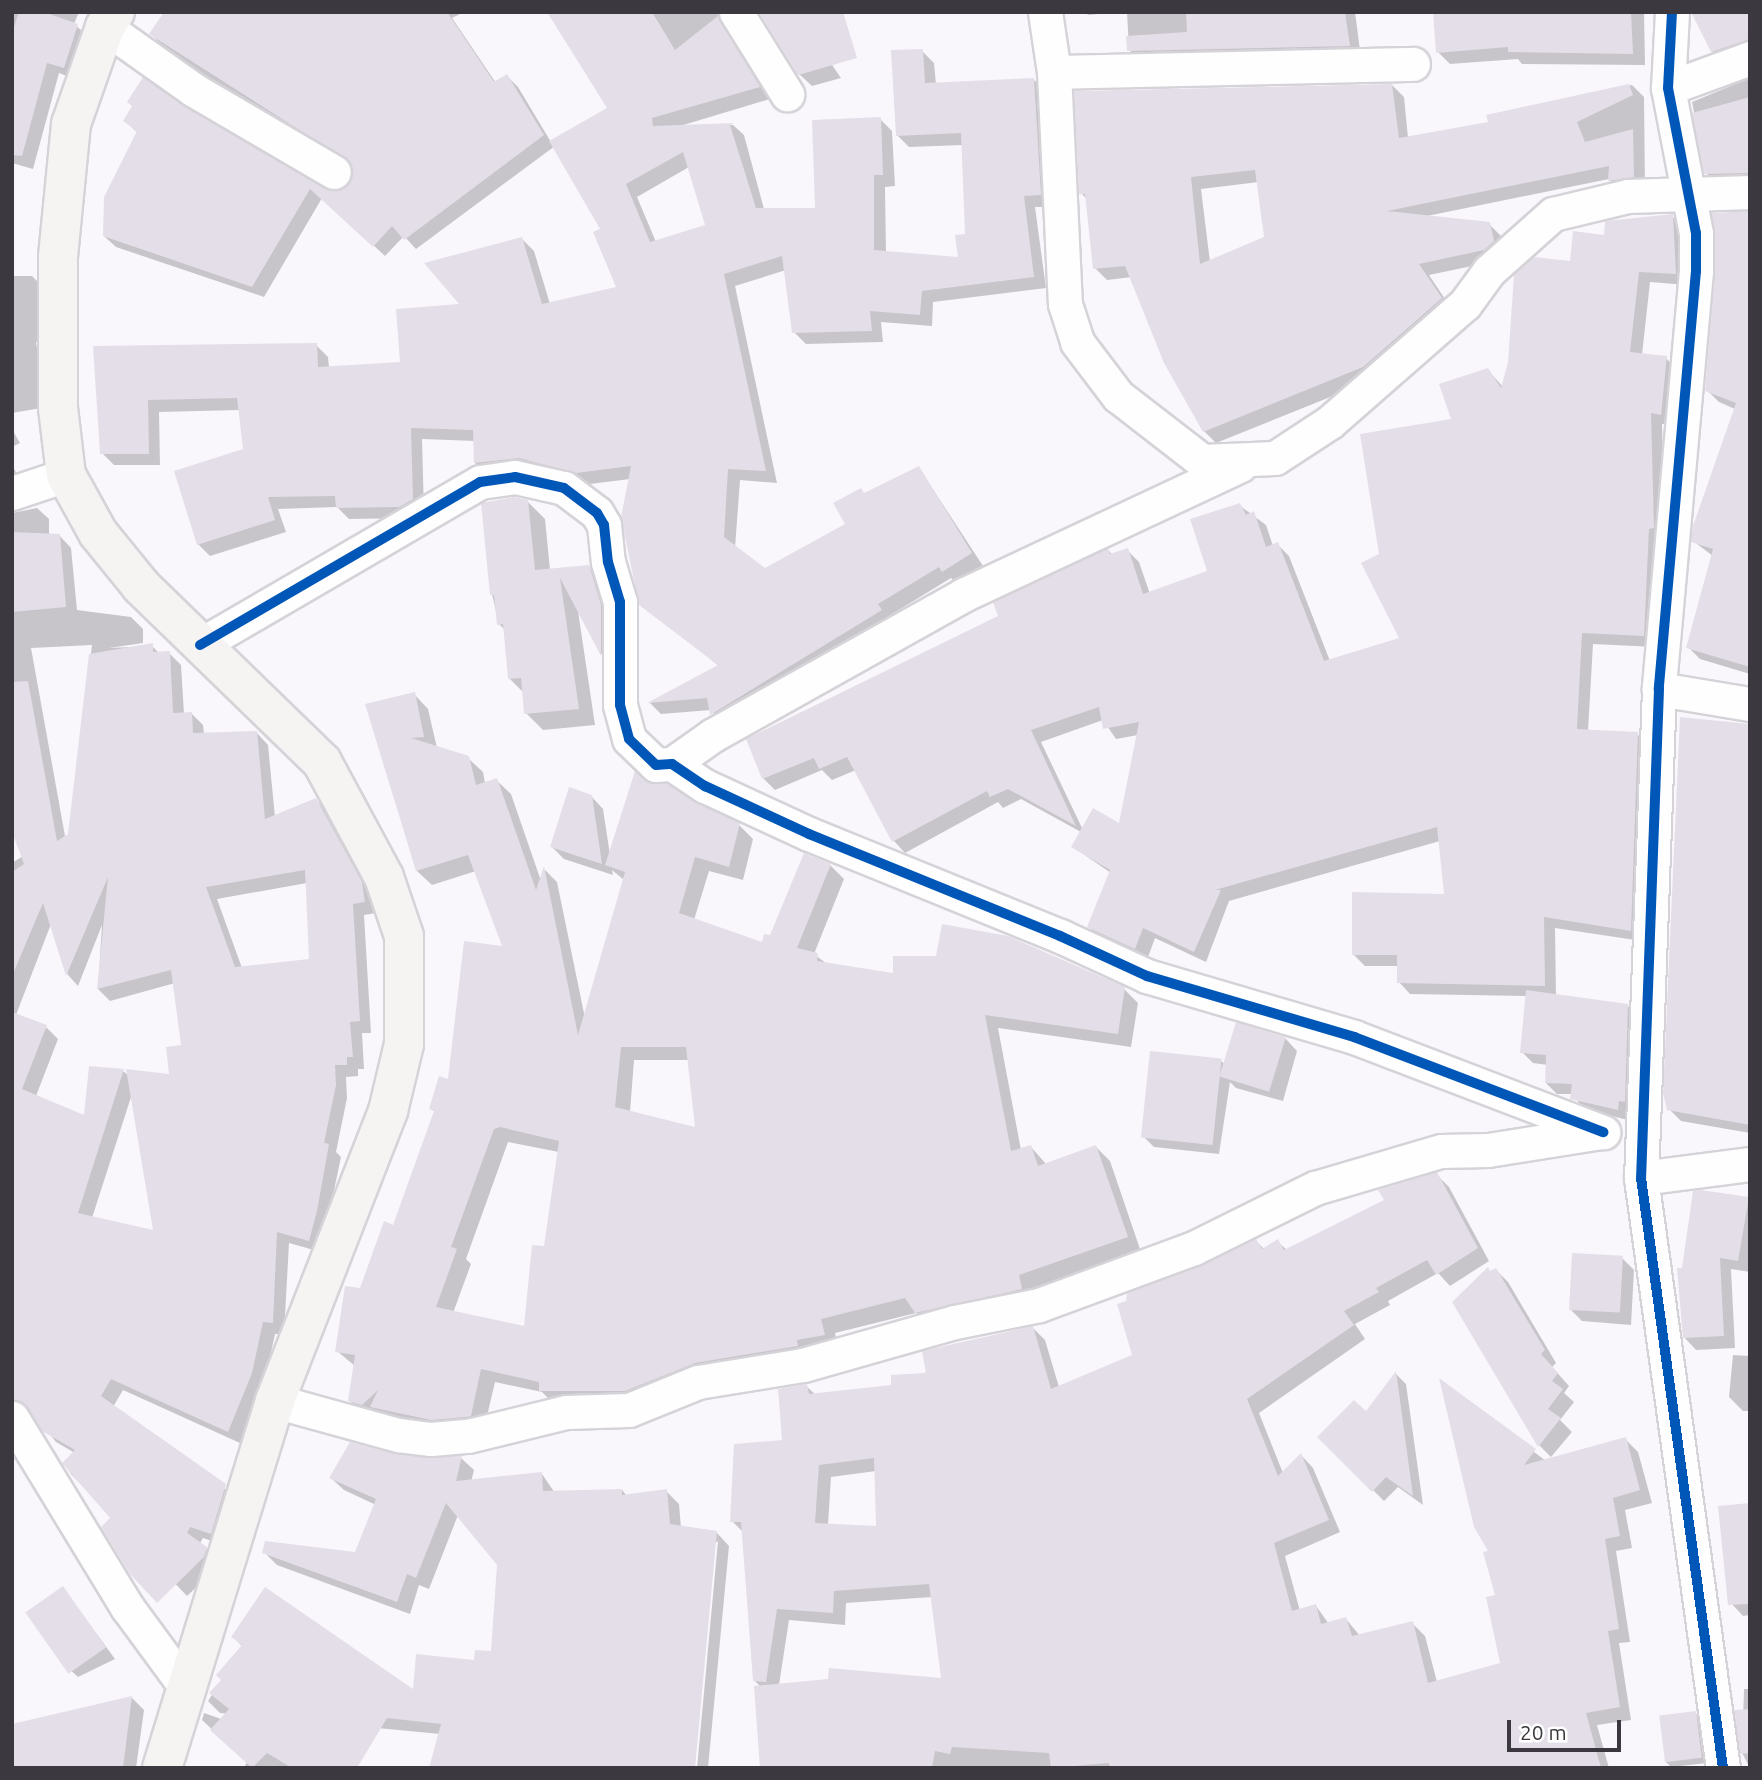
<!DOCTYPE html>
<style>
body{margin:0}
#map{position:relative;width:1762px;height:1780px;overflow:hidden;background:#f9f7fc;font-family:Ubuntu,sans-serif}
div>[style]{position:absolute}
.shadow>*{inset:0;background:#0003}
.building>*{inset:0;background:#e4dee9;transform-origin:0 0}
.roads{filter:drop-shadow(2px 0 #d5d3d8) drop-shadow(-2px 0 #d5d3d8) drop-shadow(0 2px #d5d3d8) drop-shadow(0 -2px #d5d3d8)}
.minor>*{height:33px;margin:-16.5px;padding:0 16.5px;transform-origin:16.5px;border-radius:16.5px;background:#fefeff}
.secondary>*{height:38px;margin:-19px;padding:0 19px;transform-origin:19px;border-radius:19px;background:#f6f4f3}
.cycleway>*{height:10px;margin:-5px;padding:0 5px;transform-origin:5px;border-radius:5px;background:#0057b8}
span{translate:-50% -50%;white-space:nowrap;text-align:center;line-height:1.15;-webkit-text-stroke:5px #fff;paint-order:stroke}
.frame{position:absolute;inset:0;border:14px solid #3c383f;pointer-events:none}
.scale{position:absolute;left:1507px;top:1720px;width:114px;height:32px;box-sizing:border-box;border:4px solid #3c383f;border-top:0;padding-left:9px;font-size:21px;line-height:24px;white-space:nowrap;color:#3c383f;-webkit-text-stroke:5px #fff;paint-order:stroke}
</style>
<div id="map">
<div class="shadow">
<div style="clip-path:polygon(12px 12px,79px 12px,74px 24px,89px 37px,75px 79px,59px 73px,33px 169px,12px 163px)"></div>
<div style="clip-path:polygon(evenodd,166px 12px,464px 12px,452px 18px,496px 83px,507px 76px,518px 87px,551px 142px,609px 108px,549px 12px,734px 12px,731px 35px,770px 99px,680px 126px,733px 125px,744px 135px,764px 209px,817px 210px,880px 119px,892px 131px,895px 186px,885px 187px,886px 253px,960px 259px,967px 236px,963px 145px,909px 147px,897px 135px,922px 51px,934px 63px,936px 84px,1033px 79px,1046px 91px,1052px 207px,1035px 207px,1046px 288px,933px 302px,932px 326px,881px 322px,883px 342px,806px 344px,794px 332px,786px 270px,735px 286px,777px 483px,740px 480px,735px 548px,765px 570px,847px 525px,866px 495px,919px 468px,983px 566px,956px 583px,951px 578px,889px 616px,893px 622px,723px 725px,711px 710px,661px 714px,650px 703px,719px 666px,641px 604px,630px 479px,590px 484px,532px 469px,487px 475px,475px 463px,475px 441px,422px 439px,424px 511px,411px 518px,349px 519px,337px 507px,278px 509px,286px 532px,210px 556px,198px 544px,245px 450px,240px 410px,159px 412px,160px 465px,114px 465px,102px 453px,94px 348px,316px 345px,328px 357px,329px 368px,402px 364px,522px 239px,534px 251px,550px 304px,618px 288px,602px 230px,555px 146px,416px 249px,404px 236px,385px 256px,322px 198px,264px 297px,116px 247px,104px 236px,138px 133px,125px 121px,324px 190px,344px 191px,355px 173px,349px 161px,217px 84px,162px 45px,151px 34px,166px 12px,689px 167px,707px 226px,656px 242px,637px 197px,689px 167px)"></div>
<div style="clip-path:polygon(796px 12px,841px 78px,812px 86px,799px 74px)"></div>
<div style="clip-path:polygon(1086px 12px,1118px 12px,1088px 15px)"></div>
<div style="clip-path:polygon(1127px 12px,1355px 12px,1361px 58px,1142px 63px,1129px 50px)"></div>
<div style="clip-path:polygon(1435px 12px,1644px 12px,1645px 65px,1522px 64px,1518px 59px,1450px 64px,1438px 52px)"></div>
<div style="clip-path:polygon(1750px 12px,1750px 52px,1723px 62px,1712px 51px)"></div>
<div style="clip-path:polygon(1750px 78px,1750px 186px,1718px 185px,1706px 173px,1692px 102px)"></div>
<div style="clip-path:polygon(evenodd,1392px 85px,1404px 97px,1408px 138px,1490px 123px,1488px 116px,1632px 85px,1644px 97px,1645px 188px,1621px 192px,1609px 179px,1427px 216px,1489px 224px,1501px 236px,1505px 253px,1496px 261px,1429px 275px,1453px 311px,1375px 379px,1216px 443px,1204px 431px,1132px 277px,1107px 280px,1095px 268px,1087px 199px,1081px 193px,1392px 85px,1259px 182px,1265px 238px,1210px 262px,1201px 189px,1259px 182px)"></div>
<div style="clip-path:polygon(1750px 211px,1750px 674px,1700px 659px,1688px 647px,1713px 556px,1693px 541px,1735px 409px,1719px 402px,1707px 390px)"></div>
<div style="clip-path:polygon(evenodd,1672px 216px,1684px 227px,1687px 285px,1650px 282px,1642px 355px,1666px 358px,1677px 370px,1672px 425px,1662px 424px,1665px 539px,1655px 647px,1593px 644px,1588px 731px,1637px 734px,1649px 745px,1642px 941px,1555px 928px,1556px 996px,1627px 1005px,1638px 1016px,1628px 1120px,1583px 1109px,1573px 1094px,1557px 1094px,1546px 1083px,1548px 1065px,1533px 1063px,1522px 1052px,1528px 996px,1410px 994px,1399px 982px,1399px 966px,1365px 966px,1353px 954px,1446px 896px,1440px 841px,1229px 901px,1206px 962px,1155px 938px,1147px 960px,1101px 939px,1089px 927px,1111px 873px,1073px 847px,1081px 832px,1021px 799px,1003px 808px,998px 802px,905px 853px,894px 841px,856px 770px,832px 780px,822px 770px,775px 790px,763px 778px,1000px 617px,1108px 550px,1113px 555px,1127px 550px,1139px 562px,1150px 594px,1209px 572px,1239px 505px,1266px 525px,1273px 546px,1278px 545px,1289px 556px,1330px 661px,1401px 639px,1381px 555px,1453px 421px,1488px 370px,1503px 387px,1572px 263px,1606px 237px,1672px 216px,1103px 720px,1116px 739px,1138px 735px,1120px 825px,1083px 830px,1041px 742px,1103px 720px)"></div>
<div style="clip-path:polygon(12px 276px,32px 276px,44px 288px,45px 342px,36px 342px,47px 407px,12px 413px)"></div>
<div style="clip-path:polygon(12px 429px,20px 443px,12px 447px)"></div>
<div style="clip-path:polygon(12px 465px,23px 485px,12px 491px)"></div>
<div style="clip-path:polygon(527px 501px,545px 519px,550px 570px,588px 566px,606px 584px,617px 670px,602px 655px,578px 611px,595px 725px,543px 730px,526px 713px,524px 693px,509px 678px,505px 630px,499px 624px,492px 594px)"></div>
<div style="clip-path:polygon(evenodd,37px 508px,49px 519px,49px 535px,59px 535px,71px 548px,77px 610px,131px 617px,143px 629px,143px 643px,109px 648px,152px 646px,159px 653px,169px 653px,181px 665px,184px 714px,191px 713px,203px 725px,204px 734px,256px 732px,268px 745px,275px 817px,316px 800px,328px 812px,373px 895px,376px 913px,364px 915px,371px 1033px,362px 1033px,364px 1069px,358px 1069px,358px 1076px,346px 1077px,347px 1098px,336px 1152px,341px 1157px,321px 1252px,289px 1243px,284px 1334px,275px 1334px,264px 1386px,240px 1443px,123px 1390px,113px 1407px,237px 1498px,223px 1545px,203px 1538px,200px 1543px,218px 1560px,216px 1569px,187px 1596px,71px 1474px,64px 1463px,75px 1453px,56px 1442px,32px 1412px,12px 1408px,12px 863px,23px 856px,12px 827px,12px 513px,37px 508px,92px 645px,68px 847px,67px 847px,31px 648px,92px 645px,37px 508px,307px 883px,311px 960px,242px 968px,217px 899px,307px 883px,37px 508px,51px 924px,68px 975px,78px 986px,102px 925px,98px 989px,110px 1001px,175px 983px,183px 1047px,171px 1076px,129px 1076px,123px 1071px,85px 1118px,36px 1096px,58px 1039px,46px 1027px,16px 1015px,51px 924px,37px 508px,132px 1094px,155px 1232px,92px 1218px,132px 1094px)"></div>
<div style="clip-path:polygon(evenodd,414px 694px,428px 709px,437px 748px,468px 758px,483px 772px,485px 783px,496px 780px,511px 794px,541px 881px,545px 870px,557px 882px,585px 1018px,624px 880px,612px 870px,613px 875px,564px 859px,552px 847px,591px 796px,603px 809px,610px 855px,648px 785px,739px 825px,753px 839px,743px 880px,709px 871px,694px 920px,763px 944px,830px 865px,844px 879px,814px 954px,827px 964px,895px 975px,1124px 989px,1138px 1003px,1131px 1047px,998px 1028px,1021px 1150px,1031px 1147px,1046px 1164px,1096px 1147px,1110px 1161px,1141px 1252px,1032px 1289px,1036px 1303px,930px 1327px,916px 1313px,835px 1333px,838px 1348px,640px 1404px,555px 1405px,542px 1392px,495px 1382px,484px 1429px,364px 1415px,350px 1401px,355px 1366px,337px 1351px,361px 1290px,394px 1227px,435px 1112px,431px 1109px,449px 1081px,505px 948px,476px 871px,432px 885px,417px 871px,367px 705px,414px 694px,634px 1060px,690px 1060px,697px 1130px,630px 1112px,634px 1060px,414px 694px,508px 1142px,559px 1152px,545px 1248px,526px 1328px,453px 1313px,471px 1264px,466px 1259px,508px 1142px)"></div>
<div style="clip-path:polygon(1750px 726px,1750px 1133px,1681px 1121px,1669px 1109px)"></div>
<div style="clip-path:polygon(1285px 1038px,1297px 1051px,1283px 1101px,1236px 1088px,1230px 1082px,1219px 1154px,1154px 1147px,1144px 1137px,1221px 1061px,1227px 1066px)"></div>
<div style="clip-path:polygon(evenodd,1436px 1174px,1449px 1187px,1489px 1261px,1450px 1286px,1438px 1273px,1388px 1301px,1390px 1305px,1355px 1324px,1365px 1339px,1259px 1413px,1283px 1473px,1301px 1455px,1313px 1468px,1340px 1532px,1285px 1556px,1300px 1611px,1316px 1606px,1329px 1624px,1346px 1619px,1360px 1636px,1412px 1623px,1425px 1636px,1437px 1682px,1502px 1664px,1491px 1552px,1442px 1383px,1546px 1461px,1625px 1439px,1638px 1452px,1652px 1503px,1625px 1510px,1632px 1548px,1616px 1551px,1630px 1642px,1619px 1643px,1631px 1720px,1597px 1725px,1609px 1768px,762px 1768px,761px 1687px,755px 1681px,744px 1533px,732px 1521px,784px 1442px,806px 1386px,816px 1395px,893px 1386px,1033px 1328px,1045px 1340px,1059px 1387px,1134px 1356px,1201px 1268px,1256px 1241px,1264px 1249px,1278px 1242px,1287px 1250px,1436px 1174px,876px 1471px,878px 1528px,828px 1525px,831px 1477px,876px 1471px,1436px 1174px,932px 1597px,943px 1680px,779px 1685px,789px 1620px,845px 1625px,846px 1603px,932px 1597px)"></div>
<div style="clip-path:polygon(1748px 1199px,1750px 1272px,1731px 1269px,1735px 1348px,1696px 1350px,1684px 1337px,1683px 1270px)"></div>
<div style="clip-path:polygon(1622px 1258px,1634px 1270px,1631px 1325px,1582px 1321px,1570px 1309px)"></div>
<div style="clip-path:polygon(1496px 1270px,1508px 1282px,1556px 1363px,1552px 1367px,1569px 1386px,1564px 1393px,1574px 1402px,1560px 1420px,1572px 1432px,1551px 1457px,1540px 1446px,1455px 1302px)"></div>
<div style="clip-path:polygon(1733px 1355px,1750px 1356px,1750px 1411px,1743px 1411px,1729px 1397px)"></div>
<div style="clip-path:polygon(1396px 1374px,1406px 1384px,1423px 1505px,1398px 1487px,1384px 1501px,1320px 1437px,1366px 1414px)"></div>
<div style="clip-path:polygon(395px 1456px,461px 1458px,474px 1470px,471px 1482px,542px 1474px,555px 1493px,622px 1490px,627px 1496px,666px 1491px,679px 1504px,681px 1528px,717px 1533px,729px 1546px,708px 1768px,697px 1768px,718px 1541px,440px 1734px,220px 1713px,208px 1701px,243px 1647px,233px 1637px,415px 1692px,492px 1653px,499px 1565px,458px 1515px,429px 1589px,419px 1585px,410px 1614px,277px 1565px,264px 1552px,356px 1554px,376px 1505px,344px 1490px,331px 1478px)"></div>
<div style="clip-path:polygon(1750px 1505px,1750px 1615px,1743px 1616px,1730px 1602px)"></div>
<div style="clip-path:polygon(63px 1588px,115px 1659px,78px 1677px,67px 1667px)"></div>
<div style="clip-path:polygon(1744px 1689px,1750px 1689px,1750px 1768px,1742px 1753px)"></div>
<div style="clip-path:polygon(132px 1698px,144px 1710px,136px 1768px,12px 1768px,12px 1726px)"></div>
<div style="clip-path:polygon(204px 1713px,364px 1768px,244px 1768px,247px 1762px,202px 1720px)"></div>
<div style="clip-path:polygon(1695px 1713px,1701px 1719px,1707px 1763px,1671px 1767px,1665px 1761px)"></div>
</div>
<div class="building">
<div style="clip-path:polygon(19px 12px,44px 12px,78px 24px,64px 68px,47px 63px,22px 156px,12px 155px,12px 33px)"></div>
<div style="clip-path:polygon(164px 12px,447px 12px,494px 82px,507px 74px,544px 135px,404px 240px,392px 226px,373px 247px,310px 189px,252px 287px,103px 236px,104px 197px,137px 131px,123px 121px,132px 106px,127px 102px,143px 77px,325px 189px,344px 188px,351px 181px,351px 163px,149px 34px)"></div>
<div style="clip-path:polygon(evenodd,547px 12px,652px 12px,675px 50px,718px 16px,760px 87px,652px 118px,653px 126px,734px 123px,730px 125px,756px 208px,815px 208px,812px 120px,881px 117px,883px 175px,874px 175px,874px 250px,958px 257px,955px 235px,965px 234px,961px 133px,896px 136px,891px 50px,923px 49px,925px 83px,1034px 78px,1041px 195px,1024px 196px,1034px 277px,922px 291px,920px 315px,870px 311px,872px 331px,792px 333px,782px 256px,724px 274px,766px 471px,728px 469px,724px 537px,765px 568px,845px 524px,833px 503px,861px 488px,864px 493px,919px 466px,972px 553px,942px 572px,939px 567px,878px 604px,882px 610px,710px 715px,707px 698px,647px 703px,718px 665px,639px 605px,621px 517px,631px 466px,576px 473px,519px 458px,474px 463px,473px 430px,411px 428px,413px 499px,399px 507px,336px 508px,335px 496px,268px 497px,275px 520px,197px 545px,174px 471px,243px 449px,237px 398px,148px 400px,149px 454px,100px 454px,93px 346px,317px 343px,318px 367px,400px 362px,396px 309px,459px 304px,424px 263px,522px 237px,542px 304px,616px 287px,593px 232px,600px 229px,549px 141px,607px 108px,547px 12px,683px 152px,705px 225px,650px 242px,626px 184px,683px 152px)"></div>
<div style="clip-path:polygon(759px 12px,843px 12px,857px 58px,798px 75px)"></div>
<div style="clip-path:polygon(1186px 12px,1345px 12px,1350px 46px,1127px 51px,1126px 36px,1187px 32px)"></div>
<div style="clip-path:polygon(1433px 12px,1631px 12px,1633px 54px,1508px 52px,1508px 47px,1436px 53px)"></div>
<div style="clip-path:polygon(1691px 12px,1750px 12px,1750px 39px,1711px 52px)"></div>
<div style="clip-path:polygon(evenodd,1392px 84px,1399px 138px,1488px 122px,1486px 115px,1629px 84px,1633px 95px,1577px 122px,1585px 142px,1633px 129px,1634px 177px,1608px 181px,1609px 166px,1387px 211px,1490px 222px,1494px 241px,1484px 250px,1419px 264px,1442px 298px,1363px 367px,1203px 432px,1164px 363px,1125px 266px,1093px 269px,1085px 194px,1079px 194px,1074px 91px,1392px 84px,1255px 170px,1264px 237px,1200px 264px,1191px 177px,1255px 170px)"></div>
<div style="clip-path:polygon(1750px 97px,1750px 173px,1704px 174px,1692px 113px)"></div>
<div style="clip-path:polygon(1750px 211px,1750px 667px,1686px 648px,1713px 549px,1691px 542px,1693px 526px,1736px 403px,1705px 391px,1715px 271px,1712px 213px)"></div>
<div style="clip-path:polygon(1673px 214px,1676px 274px,1639px 272px,1630px 352px,1667px 356px,1661px 415px,1651px 413px,1654px 528px,1649px 529px,1644px 636px,1582px 633px,1577px 729px,1638px 732px,1631px 931px,1544px 917px,1545px 986px,1397px 983px,1397px 955px,1352px 955px,1352px 892px,1444px 894px,1437px 827px,1215px 890px,1221px 890px,1194px 952px,1143px 928px,1135px 949px,1087px 927px,1110px 870px,1071px 847px,1093px 808px,1119px 823px,1139px 722px,1103px 729px,1099px 707px,1031px 730px,1076px 826px,1008px 789px,990px 797px,987px 791px,892px 842px,847px 757px,819px 769px,814px 758px,762px 779px,746px 739px,998px 616px,993px 602px,1108px 548px,1110px 554px,1128px 548px,1143px 594px,1207px 571px,1190px 519px,1240px 503px,1246px 515px,1254px 511px,1266px 547px,1278px 542px,1324px 661px,1399px 638px,1361px 563px,1379px 554px,1360px 434px,1451px 419px,1439px 384px,1488px 368px,1501px 388px,1508px 362px,1514px 275px,1534px 257px,1570px 261px,1573px 231px,1604px 235px,1605px 221px)"></div>
<div style="clip-path:polygon(514px 497px,528px 500px,535px 570px,589px 565px,601px 605px,601px 656px,560px 578px,579px 709px,524px 714px,521px 678px,508px 679px,503px 624px,497px 625px,494px 595px,490px 595px,481px 503px)"></div>
<div style="clip-path:polygon(12px 532px,60px 534px,66px 607px,12px 612px)"></div>
<div style="clip-path:polygon(evenodd,153px 643px,153px 652px,170px 651px,173px 713px,192px 712px,193px 733px,257px 731px,265px 819px,316px 798px,362px 882px,365px 902px,353px 904px,360px 1021px,350px 1022px,353px 1057px,347px 1057px,347px 1065px,335px 1065px,336px 1085px,324px 1143px,329px 1144px,317px 1211px,309px 1241px,277px 1232px,273px 1323px,263px 1322px,252px 1373px,228px 1432px,111px 1379px,101px 1396px,226px 1484px,211px 1534px,190px 1527px,187px 1533px,207px 1547px,204px 1557px,157px 1603px,130px 1574px,101px 1527px,110px 1518px,62px 1463px,75px 1450px,42px 1431px,28px 1407px,12px 1399px,12px 1012px,47px 1025px,22px 1089px,84px 1115px,89px 1066px,124px 1069px,78px 1213px,153px 1230px,126px 1069px,169px 1074px,166px 1047px,181px 1045px,171px 970px,97px 989px,108px 877px,66px 976px,43px 903px,12px 976px,12px 872px,24px 864px,12px 832px,12px 682px,28px 681px,57px 841px,68px 834px,89px 654px,153px 643px,305px 870px,309px 959px,235px 967px,206px 887px,305px 870px)"></div>
<div style="clip-path:polygon(evenodd,415px 692px,424px 737px,411px 738px,469px 756px,476px 785px,497px 778px,536px 890px,544px 866px,578px 1035px,625px 872px,605px 865px,635px 771px,649px 783px,667px 784px,740px 823px,729px 867px,695px 857px,679px 913px,762px 942px,764px 934px,770px 935px,804px 853px,831px 864px,797px 948px,818px 953px,817px 961px,893px 973px,893px 956px,936px 956px,942px 924px,1008px 936px,1125px 987px,1118px 1034px,985px 1015px,1011px 1151px,1031px 1145px,1038px 1166px,1096px 1145px,1128px 1237px,1019px 1275px,1022px 1289px,915px 1313px,905px 1298px,821px 1319px,825px 1335px,797px 1340px,798px 1346px,695px 1363px,625px 1391px,539px 1391px,539px 1382px,481px 1369px,471px 1416px,465px 1417px,431px 1420px,370px 1407px,378px 1390px,362px 1405px,348px 1401px,355px 1355px,335px 1352px,345px 1286px,360px 1288px,384px 1221px,393px 1225px,434px 1111px,429px 1109px,439px 1076px,448px 1079px,464px 941px,502px 946px,468px 855px,416px 871px,365px 704px,415px 692px,621px 1047px,686px 1047px,695px 1127px,615px 1107px,621px 1047px,415px 692px,500px 1127px,559px 1141px,544px 1246px,532px 1245px,524px 1326px,436px 1307px,457px 1249px,451px 1247px,494px 1129px,500px 1127px)"></div>
<div style="clip-path:polygon(1680px 717px,1750px 724px,1750px 1125px,1667px 1110px,1663px 1093px)"></div>
<div style="clip-path:polygon(569px 787px,592px 795px,602px 864px,550px 847px)"></div>
<div style="clip-path:polygon(1526px 990px,1628px 1004px,1625px 1102px,1619px 1101px,1618px 1110px,1570px 1099px,1572px 1084px,1545px 1083px,1546px 1055px,1520px 1053px)"></div>
<div style="left:1236px;top:1022px;width:52px;height:57px;rotate:17deg"></div>
<div style="left:1150px;top:1051px;width:72px;height:87px;rotate:6deg"></div>
<div style="clip-path:polygon(evenodd,1437px 1172px,1478px 1248px,1436px 1275px,1427px 1260px,1376px 1288px,1379px 1292px,1344px 1311px,1354px 1325px,1247px 1399px,1278px 1476px,1301px 1453px,1329px 1520px,1274px 1543px,1292px 1611px,1316px 1604px,1321px 1624px,1346px 1617px,1352px 1636px,1413px 1621px,1428px 1683px,1500px 1663px,1486px 1597px,1495px 1595px,1483px 1552px,1488px 1551px,1474px 1527px,1439px 1378px,1536px 1449px,1524px 1465px,1626px 1437px,1640px 1490px,1613px 1498px,1620px 1536px,1605px 1539px,1619px 1629px,1608px 1631px,1620px 1707px,1586px 1713px,1601px 1768px,1110px 1768px,1109px 1763px,1051px 1768px,1049px 1753px,952px 1747px,950px 1754px,935px 1751px,932px 1768px,760px 1768px,754px 1686px,828px 1679px,829px 1668px,941px 1678px,929px 1584px,834px 1591px,833px 1613px,777px 1609px,766px 1682px,753px 1681px,741px 1522px,730px 1522px,734px 1444px,782px 1440px,778px 1389px,807px 1384px,809px 1394px,891px 1385px,891px 1375px,926px 1373px,922px 1351px,1033px 1326px,1051px 1389px,1132px 1355px,1117px 1304px,1126px 1301px,1127px 1293px,1201px 1266px,1256px 1239px,1262px 1249px,1278px 1239px,1284px 1250px,1384px 1200px,1378px 1190px,1437px 1172px,874px 1458px,876px 1526px,815px 1523px,819px 1465px,874px 1458px)"></div>
<div style="clip-path:polygon(1701px 1190px,1749px 1197px,1738px 1261px,1720px 1258px,1724px 1336px,1683px 1338px,1677px 1268px,1682px 1268px,1693px 1191px)"></div>
<div style="left:1572px;top:1253px;width:51px;height:57px;rotate:3deg"></div>
<div style="clip-path:polygon(1488px 1267px,1490px 1271px,1496px 1268px,1545px 1350px,1541px 1354px,1558px 1373px,1552px 1381px,1563px 1389px,1548px 1409px,1561px 1418px,1538px 1447px,1452px 1302px)"></div>
<div style="clip-path:polygon(1396px 1371px,1413px 1496px,1386px 1477px,1372px 1492px,1317px 1437px,1354px 1400px,1366px 1411px)"></div>
<div style="clip-path:polygon(350px 1442px,396px 1454px,462px 1456px,456px 1481px,542px 1472px,543px 1491px,622px 1489px,622px 1495px,667px 1489px,670px 1524px,717px 1531px,695px 1768px,429px 1768px,441px 1724px,387px 1718px,357px 1768px,292px 1768px,267px 1753px,252px 1768px,210px 1730px,229px 1709px,209px 1693px,221px 1680px,216px 1675px,242px 1645px,231px 1637px,265px 1587px,413px 1689px,416px 1654px,474px 1660px,475px 1650px,491px 1651px,497px 1565px,446px 1503px,416px 1578px,407px 1574px,397px 1602px,262px 1553px,265px 1541px,355px 1552px,376px 1499px,329px 1478px)"></div>
<div style="clip-path:polygon(1750px 1503px,1750px 1604px,1728px 1605px,1718px 1506px)"></div>
<div style="left:63px;top:1586px;width:75px;height:46px;rotate:55deg"></div>
<div style="clip-path:polygon(132px 1696px,123px 1768px,12px 1768px,12px 1724px)"></div>
<div style="clip-path:polygon(1750px 1709px,1750px 1753px,1740px 1754px,1734px 1710px)"></div>
<div style="left:1696px;top:1711px;width:47px;height:37px;rotate:83deg"></div>
</div>
<div class="roads">
<div class="minor">
<div style="left:736px;top:12px;width:97px;rotate:58.1deg"></div>
<div style="left:1045px;top:12px;width:61px;rotate:81.5deg"></div>
<div style="left:1054px;top:72px;width:232px;rotate:87.3deg"></div>
<div style="left:1065px;top:304px;width:40px;rotate:72deg"></div>
<div style="left:1077px;top:342px;width:68px;rotate:52.8deg"></div>
<div style="left:1118px;top:396px;width:106px;rotate:37.7deg"></div>
<div style="left:1202px;top:461px;width:73px;rotate:-2.4deg"></div>
<div style="left:1275px;top:458px;width:66px;rotate:-33.2deg"></div>
<div style="left:1330px;top:422px;width:179px;rotate:-41.2deg"></div>
<div style="left:1465px;top:304px;width:41px;rotate:-54deg"></div>
<div style="left:1489px;top:271px;width:86px;rotate:-41.7deg"></div>
<div style="left:1553px;top:214px;width:77px;rotate:-13.5deg"></div>
<div style="left:1628px;top:196px;width:122px;rotate:-1.9deg"></div>
<div style="left:1672px;top:12px;width:76px;rotate:93deg"></div>
<div style="left:1668px;top:88px;width:148px;rotate:79.1deg"></div>
<div style="left:1696px;top:233px;width:38px;rotate:90deg"></div>
<div style="left:1696px;top:271px;width:420px;rotate:95.1deg"></div>
<div style="left:1659px;top:689px;width:489px;rotate:92.1deg"></div>
<div style="left:1641px;top:1178px;width:596px;rotate:82.09deg"></div>
<div style="left:105px;top:27px;width:109px;rotate:35.3deg"></div>
<div style="left:194px;top:90px;width:162px;rotate:30.4deg"></div>
<div style="left:1054px;top:72px;width:359px;rotate:-1.3deg"></div>
<div style="left:1668px;top:88px;width:87px;rotate:-20.1deg"></div>
<div style="left:12px;top:493px;width:57px;rotate:-18.4deg"></div>
<div style="left:200px;top:645px;width:324px;rotate:-30.2deg"></div>
<div style="left:480px;top:482px;width:35px;rotate:-8deg"></div>
<div style="left:515px;top:477px;width:50px;rotate:12.7deg"></div>
<div style="left:564px;top:488px;width:41px;rotate:37.1deg"></div>
<div style="left:597px;top:513px;width:14px;rotate:60deg"></div>
<div style="left:604px;top:525px;width:37px;rotate:84deg"></div>
<div style="left:608px;top:562px;width:42px;rotate:73.3deg"></div>
<div style="left:620px;top:602px;width:103px;rotate:90deg"></div>
<div style="left:620px;top:705px;width:35px;rotate:75deg"></div>
<div style="left:629px;top:739px;width:37px;rotate:44deg"></div>
<div style="left:656px;top:765px;width:16px;rotate:-4deg"></div>
<div style="left:672px;top:764px;width:40px;rotate:34deg"></div>
<div style="left:705px;top:786px;width:115px;rotate:24.8deg"></div>
<div style="left:809px;top:834px;width:271px;rotate:22.1deg"></div>
<div style="left:1060px;top:936px;width:96px;rotate:24.7deg"></div>
<div style="left:1147px;top:976px;width:216px;rotate:16.4deg"></div>
<div style="left:1354px;top:1037px;width:267px;rotate:20.9deg"></div>
<div style="left:1659px;top:689px;width:92px;rotate:9.4deg"></div>
<div style="left:672px;top:764px;width:50px;rotate:-35.3deg"></div>
<div style="left:713px;top:735px;width:287px;rotate:-29.2deg"></div>
<div style="left:963px;top:595px;width:306px;rotate:-25.1deg"></div>
<div style="left:1641px;top:1178px;width:110px;rotate:-7.3deg"></div>
<div style="left:275px;top:1401px;width:128px;rotate:15.5deg"></div>
<div style="left:398px;top:1435px;width:33px;rotate:7deg"></div>
<div style="left:431px;top:1439px;width:37px;rotate:-5deg"></div>
<div style="left:468px;top:1436px;width:101px;rotate:-13.8deg"></div>
<div style="left:566px;top:1412px;width:63px;rotate:-1.8deg"></div>
<div style="left:629px;top:1410px;width:74px;rotate:-22.1deg"></div>
<div style="left:698px;top:1382px;width:106px;rotate:-9.2deg"></div>
<div style="left:803px;top:1365px;width:158px;rotate:-15.8deg"></div>
<div style="left:955px;top:1322px;width:86px;rotate:-11.4deg"></div>
<div style="left:1039px;top:1305px;width:165px;rotate:-20.2deg"></div>
<div style="left:1194px;top:1248px;width:135px;rotate:-26.4deg"></div>
<div style="left:1315px;top:1188px;width:131px;rotate:-16.4deg"></div>
<div style="left:1441px;top:1151px;width:47px;rotate:-1.2deg"></div>
<div style="left:1488px;top:1150px;width:115px;rotate:-9deg"></div>
<div style="left:12px;top:1418px;width:221px;rotate:58.7deg"></div>
<div style="left:127px;top:1607px;width:98px;rotate:53.7deg"></div>
</div>
<div class="secondary">
<div style="left:115px;top:12px;width:18px;rotate:124deg"></div>
<div style="left:105px;top:27px;width:103px;rotate:109.3deg"></div>
<div style="left:71px;top:124px;width:134px;rotate:95.6deg"></div>
<div style="left:58px;top:257px;width:151px;rotate:90deg"></div>
<div style="left:58px;top:408px;width:67px;rotate:83.2deg"></div>
<div style="left:66px;top:475px;width:66px;rotate:61.1deg"></div>
<div style="left:98px;top:533px;width:68px;rotate:50.9deg"></div>
<div style="left:141px;top:586px;width:252px;rotate:44.2deg"></div>
<div style="left:322px;top:762px;width:131px;rotate:61.7deg"></div>
<div style="left:384px;top:877px;width:62px;rotate:71.3deg"></div>
<div style="left:404px;top:936px;width:108px;rotate:90deg"></div>
<div style="left:404px;top:1044px;width:69px;rotate:103.4deg"></div>
<div style="left:388px;top:1111px;width:311px;rotate:111.3deg"></div>
<div style="left:275px;top:1401px;width:384px;rotate:107.1deg"></div>
</div>
</div>
<div class="cycleway">
<div style="left:1672px;top:12px;width:76px;rotate:93deg"></div>
<div style="left:1668px;top:88px;width:148px;rotate:79.1deg"></div>
<div style="left:1696px;top:233px;width:38px;rotate:90deg"></div>
<div style="left:1696px;top:271px;width:420px;rotate:95.1deg"></div>
<div style="left:1659px;top:689px;width:489px;rotate:92.1deg"></div>
<div style="left:1641px;top:1178px;width:596px;rotate:82.09deg"></div>
<div style="left:200px;top:645px;width:324px;rotate:-30.2deg"></div>
<div style="left:480px;top:482px;width:35px;rotate:-8deg"></div>
<div style="left:515px;top:477px;width:50px;rotate:12.7deg"></div>
<div style="left:564px;top:488px;width:41px;rotate:37.1deg"></div>
<div style="left:597px;top:513px;width:14px;rotate:60deg"></div>
<div style="left:604px;top:525px;width:37px;rotate:84deg"></div>
<div style="left:608px;top:562px;width:42px;rotate:73.3deg"></div>
<div style="left:620px;top:602px;width:103px;rotate:90deg"></div>
<div style="left:620px;top:705px;width:35px;rotate:75deg"></div>
<div style="left:629px;top:739px;width:37px;rotate:44deg"></div>
<div style="left:656px;top:765px;width:16px;rotate:-4deg"></div>
<div style="left:672px;top:764px;width:40px;rotate:34deg"></div>
<div style="left:705px;top:786px;width:115px;rotate:24.8deg"></div>
<div style="left:809px;top:834px;width:271px;rotate:22.1deg"></div>
<div style="left:1060px;top:936px;width:96px;rotate:24.7deg"></div>
<div style="left:1147px;top:976px;width:216px;rotate:16.4deg"></div>
<div style="left:1354px;top:1037px;width:267px;rotate:20.9deg"></div>
</div>
<div class="frame"></div>
<div class="scale">20 m</div>
</div>
